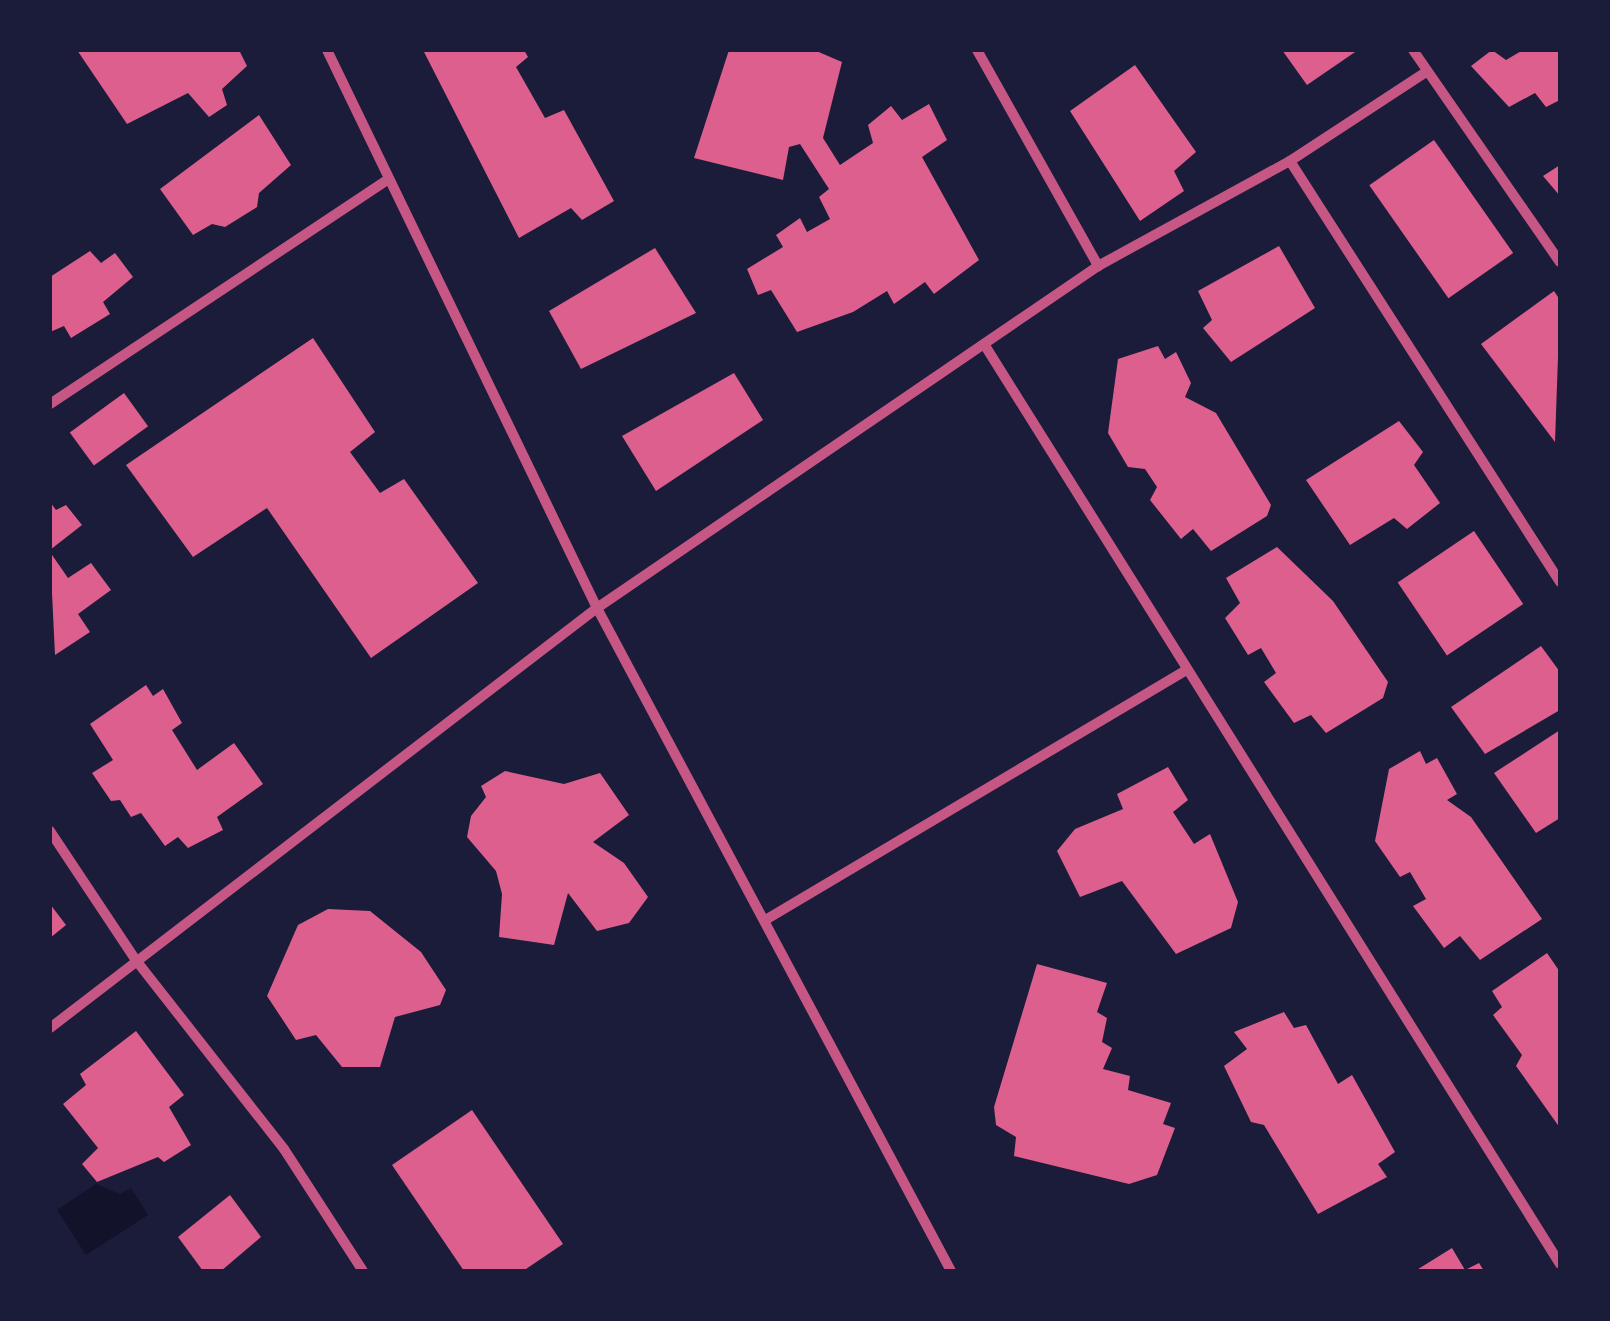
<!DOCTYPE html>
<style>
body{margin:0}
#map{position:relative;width:1610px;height:1321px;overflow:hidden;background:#1b1b3a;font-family:Manrope,sans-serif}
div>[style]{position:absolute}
.water>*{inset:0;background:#12122b}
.building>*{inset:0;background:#dd5f8e;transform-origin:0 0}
.minor>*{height:10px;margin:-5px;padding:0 5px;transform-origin:5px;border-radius:5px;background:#c65784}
span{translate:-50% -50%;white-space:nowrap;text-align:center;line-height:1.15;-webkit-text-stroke:8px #1b1b3a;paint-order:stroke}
.frame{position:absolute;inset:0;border:52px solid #1b1b3a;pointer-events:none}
</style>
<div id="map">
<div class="water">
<div style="clip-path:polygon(96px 1184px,120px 1194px,131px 1188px,148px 1215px,86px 1255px,57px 1210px)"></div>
</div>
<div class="building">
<div style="clip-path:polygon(77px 50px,239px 50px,247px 66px,222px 89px,227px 105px,209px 117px,188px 93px,127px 124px)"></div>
<div style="clip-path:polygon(423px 50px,524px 50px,528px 57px,516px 67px,545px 118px,564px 110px,614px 201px,582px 220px,571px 208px,519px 238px)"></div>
<div style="clip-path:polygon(729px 50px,814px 50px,842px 62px,823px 138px,840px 165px,873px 143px,868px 125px,891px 106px,902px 120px,929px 104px,947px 140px,922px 157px,979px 260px,934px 294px,925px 282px,894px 304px,887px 291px,853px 312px,797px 332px,771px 290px,758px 295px,747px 269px,783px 247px,776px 235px,800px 218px,807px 232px,830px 219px,819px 197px,829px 189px,800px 144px,789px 147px,783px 180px,694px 158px)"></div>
<div style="clip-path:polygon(1282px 50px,1358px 50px,1307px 85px)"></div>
<div style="clip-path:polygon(1492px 50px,1506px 60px,1523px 50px,1560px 50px,1560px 100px,1546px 107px,1535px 93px,1509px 107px,1471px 66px)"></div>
<div style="clip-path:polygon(1135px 65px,1196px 152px,1174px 171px,1184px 191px,1140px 221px,1070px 111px)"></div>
<div style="clip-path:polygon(259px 115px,291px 165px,259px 193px,257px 207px,225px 227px,212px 224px,193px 235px,160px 189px)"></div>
<div style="left:1434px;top:140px;width:138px;height:79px;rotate:55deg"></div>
<div style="clip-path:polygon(1560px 165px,1560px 196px,1543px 176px)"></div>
<div style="clip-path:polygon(1279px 246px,1315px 308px,1231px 362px,1203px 328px,1212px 320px,1198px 291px)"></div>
<div style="clip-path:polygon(655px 248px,696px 313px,581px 369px,549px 311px)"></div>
<div style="clip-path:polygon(90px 251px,101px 263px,115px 253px,133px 277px,103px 302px,110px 314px,71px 338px,64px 326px,50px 332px,50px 277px)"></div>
<div style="clip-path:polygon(1554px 291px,1560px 300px,1555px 442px,1481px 344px)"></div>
<div style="clip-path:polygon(313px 338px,375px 432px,350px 452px,380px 493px,404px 479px,478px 583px,371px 658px,267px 508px,193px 557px,126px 465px)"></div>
<div style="clip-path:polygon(1158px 346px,1165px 359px,1176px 352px,1191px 383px,1185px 397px,1216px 413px,1271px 505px,1267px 516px,1211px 551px,1193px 529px,1181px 539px,1150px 500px,1157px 487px,1145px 469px,1128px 467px,1108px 433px,1118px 359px)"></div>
<div style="clip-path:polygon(734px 373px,763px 420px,656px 491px,622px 436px)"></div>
<div style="left:124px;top:393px;width:41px;height:67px;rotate:54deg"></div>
<div style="clip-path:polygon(1399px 421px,1423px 452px,1414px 465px,1440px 503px,1407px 529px,1394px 518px,1350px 545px,1306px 480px)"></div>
<div style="clip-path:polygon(50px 502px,56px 510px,66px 505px,82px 525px,50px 550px)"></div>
<div style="left:1474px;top:531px;width:88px;height:92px;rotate:56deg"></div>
<div style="clip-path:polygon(1277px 547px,1333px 601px,1388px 682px,1383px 698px,1326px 733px,1311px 715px,1294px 723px,1264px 682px,1276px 673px,1261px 648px,1248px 655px,1225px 618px,1240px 603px,1226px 578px)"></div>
<div style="clip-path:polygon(50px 552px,68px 578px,91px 563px,111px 590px,78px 614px,90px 632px,55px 655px)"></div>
<div style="clip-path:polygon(1541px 646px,1560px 672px,1560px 710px,1485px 754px,1451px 707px)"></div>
<div style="clip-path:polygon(146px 685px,153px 696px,163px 689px,182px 723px,172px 730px,197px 770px,234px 743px,263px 784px,217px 817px,223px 830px,188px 848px,178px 837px,165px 846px,141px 813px,131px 817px,120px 800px,111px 801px,92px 773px,113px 760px,90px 724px)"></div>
<div style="clip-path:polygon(1560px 730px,1560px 818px,1536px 833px,1494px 773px)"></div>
<div style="clip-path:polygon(1420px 751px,1426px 764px,1437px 758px,1457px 794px,1447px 800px,1471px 817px,1542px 919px,1480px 960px,1460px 936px,1444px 948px,1413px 906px,1426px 899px,1410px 872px,1400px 877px,1375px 841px,1389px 769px)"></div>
<div style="clip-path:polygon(1168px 767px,1188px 800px,1173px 812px,1194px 844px,1210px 834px,1238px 902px,1231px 928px,1176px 954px,1122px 881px,1080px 897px,1057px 851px,1075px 829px,1123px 809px,1117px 794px)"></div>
<div style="clip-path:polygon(505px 771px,564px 784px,600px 773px,629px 815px,593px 842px,624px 863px,648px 897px,629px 923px,597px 931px,568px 893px,554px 945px,499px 937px,502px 894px,496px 871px,467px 837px,471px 816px,486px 797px,481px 786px)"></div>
<div style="clip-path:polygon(50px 904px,66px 925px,50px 938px)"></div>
<div style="clip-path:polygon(328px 909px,370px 911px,421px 952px,446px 990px,440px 1005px,395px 1017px,380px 1067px,342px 1067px,316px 1035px,296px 1040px,267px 996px,298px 925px)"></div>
<div style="clip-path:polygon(1547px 953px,1560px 972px,1560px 1128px,1516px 1066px,1522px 1055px,1493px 1015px,1502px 1007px,1492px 991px)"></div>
<div style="clip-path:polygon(1037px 964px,1107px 983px,1097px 1012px,1107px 1018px,1102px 1042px,1112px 1048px,1103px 1069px,1130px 1076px,1128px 1090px,1171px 1103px,1163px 1124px,1175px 1128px,1157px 1175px,1129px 1184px,1014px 1156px,1016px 1137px,996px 1125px,994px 1107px)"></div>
<div style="clip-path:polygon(1284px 1012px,1294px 1028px,1306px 1025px,1338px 1084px,1352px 1075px,1395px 1152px,1378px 1164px,1387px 1177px,1318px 1214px,1264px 1125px,1251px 1122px,1224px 1066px,1247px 1049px,1234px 1032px)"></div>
<div style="clip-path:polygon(136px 1031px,184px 1095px,169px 1107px,191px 1145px,164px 1162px,158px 1157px,97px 1182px,82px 1164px,98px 1148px,63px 1104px,86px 1085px,80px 1074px)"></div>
<div style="clip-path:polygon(472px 1110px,563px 1244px,523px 1271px,464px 1271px,392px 1165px)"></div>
<div style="clip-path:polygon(230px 1195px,261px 1237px,221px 1271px,203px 1271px,178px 1237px)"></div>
<div style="clip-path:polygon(1452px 1248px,1465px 1270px,1479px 1263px,1484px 1271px,1415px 1271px)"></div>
</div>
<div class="minor">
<div style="left:327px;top:50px;width:620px;rotate:64.18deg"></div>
<div style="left:597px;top:608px;width:752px;rotate:61.9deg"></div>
<div style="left:977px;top:50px;width:248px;rotate:60.7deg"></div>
<div style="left:1413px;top:50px;width:258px;rotate:55.3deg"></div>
<div style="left:1290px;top:161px;width:500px;rotate:57.33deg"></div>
<div style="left:984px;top:344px;width:1085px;rotate:57.95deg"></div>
<div style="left:50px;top:404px;width:403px;rotate:-33.6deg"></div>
<div style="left:50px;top:831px;width:154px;rotate:56.4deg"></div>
<div style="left:135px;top:959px;width:241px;rotate:51.9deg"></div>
<div style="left:284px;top:1149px;width:145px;rotate:57.1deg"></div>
<div style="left:767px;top:919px;width:488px;rotate:-30.7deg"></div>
<div style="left:50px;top:1028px;width:690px;rotate:-37.52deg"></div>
<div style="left:597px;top:608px;width:607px;rotate:-34.32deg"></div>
<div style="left:1098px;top:266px;width:219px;rotate:-28.7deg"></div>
<div style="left:1290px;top:161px;width:163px;rotate:-33.2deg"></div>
</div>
<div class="frame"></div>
</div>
